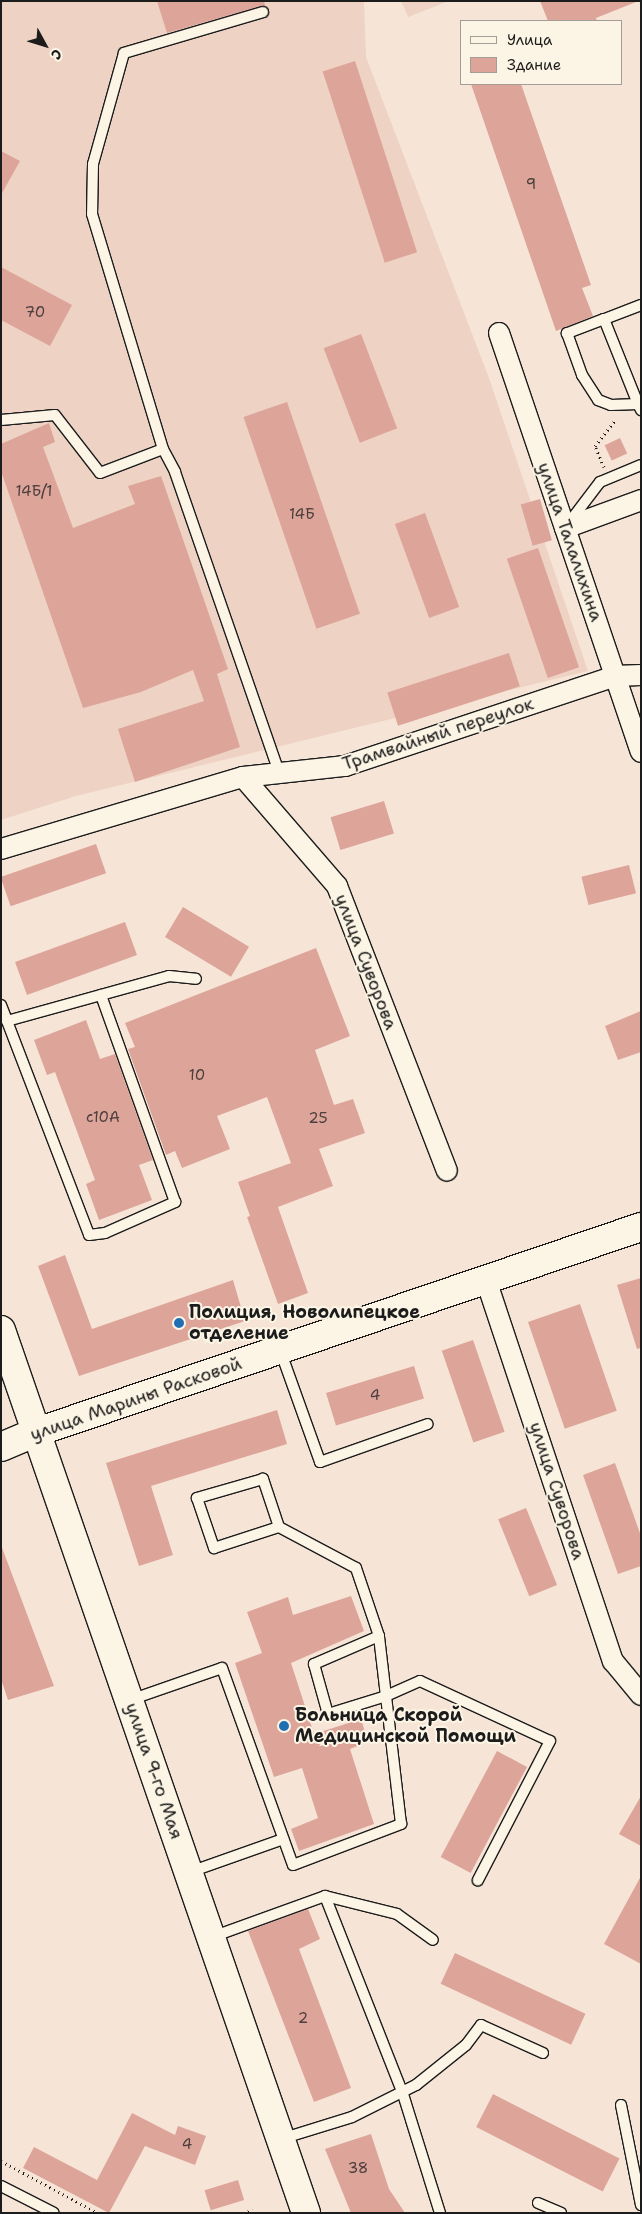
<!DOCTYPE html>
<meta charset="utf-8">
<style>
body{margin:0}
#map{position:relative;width:642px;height:2214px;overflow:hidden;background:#f6e5d6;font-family:"Shantell Sans",sans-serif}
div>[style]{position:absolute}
.built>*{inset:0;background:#eed2c4}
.building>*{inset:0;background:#dda49a;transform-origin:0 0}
.path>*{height:3px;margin-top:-1.5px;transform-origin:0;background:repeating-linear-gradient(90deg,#1c1c1c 0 1px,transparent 0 5px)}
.roads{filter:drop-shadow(1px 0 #1c1c1c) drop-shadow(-1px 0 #1c1c1c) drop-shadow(0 1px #1c1c1c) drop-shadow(0 -1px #1c1c1c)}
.lane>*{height:10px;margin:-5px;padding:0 5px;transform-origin:5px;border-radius:5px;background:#fcf5e5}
.street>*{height:20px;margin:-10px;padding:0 10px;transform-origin:10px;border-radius:10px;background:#fcf5e5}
.secondary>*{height:28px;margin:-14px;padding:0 14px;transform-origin:14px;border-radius:14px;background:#fcf5e5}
.dots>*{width:14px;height:14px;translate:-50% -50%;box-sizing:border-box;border:2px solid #fcf5e5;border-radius:50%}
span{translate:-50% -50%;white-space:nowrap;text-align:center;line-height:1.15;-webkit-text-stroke:4px #fcf5e5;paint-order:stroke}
.number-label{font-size:15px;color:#4c3e3c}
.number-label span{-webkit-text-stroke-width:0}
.street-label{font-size:18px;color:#1c1c1c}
.poi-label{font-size:18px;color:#1c1c1c;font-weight:700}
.left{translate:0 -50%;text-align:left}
.frame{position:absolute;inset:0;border:2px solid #1c1c1c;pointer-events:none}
.legend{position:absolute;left:460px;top:20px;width:162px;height:65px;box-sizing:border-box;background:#fcf5e5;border:1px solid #a29e95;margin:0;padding:6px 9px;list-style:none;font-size:15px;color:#1c1c1c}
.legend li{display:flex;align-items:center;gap:10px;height:25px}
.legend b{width:25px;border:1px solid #a29e95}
.north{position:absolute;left:20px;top:20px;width:50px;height:50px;-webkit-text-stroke:4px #fcf5e5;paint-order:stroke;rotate:129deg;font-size:14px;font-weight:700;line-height:20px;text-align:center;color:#1c1c1c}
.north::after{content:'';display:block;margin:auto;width:18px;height:22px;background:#1c1c1c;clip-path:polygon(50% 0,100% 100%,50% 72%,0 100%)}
</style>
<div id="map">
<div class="built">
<div style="clip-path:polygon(1px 1px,364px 1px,366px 57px,489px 378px,588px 671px,76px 796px,1px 820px)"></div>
<div style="clip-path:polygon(401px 1px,449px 1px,408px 17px)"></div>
</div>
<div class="building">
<div style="clip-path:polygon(157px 1px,264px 1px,265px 5px,167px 33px)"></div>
<div style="clip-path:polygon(540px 1px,636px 1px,636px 2px,596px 18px,597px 21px,548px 21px)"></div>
<div style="left:355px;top:61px;width:201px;height:34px;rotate:72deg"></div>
<div style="clip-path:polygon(471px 84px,521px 84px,591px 285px,582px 288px,593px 316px,556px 331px)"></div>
<div style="clip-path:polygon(1px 151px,20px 161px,1px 195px)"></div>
<div style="clip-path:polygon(1px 267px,72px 305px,50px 346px,1px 320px)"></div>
<div style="left:361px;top:334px;width:101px;height:40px;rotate:69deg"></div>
<div style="left:287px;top:402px;width:224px;height:46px;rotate:71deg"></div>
<div style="clip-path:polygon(49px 423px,55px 442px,43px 447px,73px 528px,135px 504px,128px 486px,161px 476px,228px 669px,217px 674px,240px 747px,135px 782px,118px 729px,204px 701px,193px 670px,141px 692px,83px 708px,1px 471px,1px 444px)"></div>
<div style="left:620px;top:438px;width:17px;height:17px;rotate:65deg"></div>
<div style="left:540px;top:499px;width:43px;height:20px;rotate:74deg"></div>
<div style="left:425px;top:513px;width:100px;height:32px;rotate:70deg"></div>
<div style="left:538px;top:548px;width:126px;height:33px;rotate:71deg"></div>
<div style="left:509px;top:653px;width:35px;height:128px;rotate:72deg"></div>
<div style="left:384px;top:801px;width:34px;height:56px;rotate:73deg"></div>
<div style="left:96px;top:844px;width:31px;height:101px;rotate:71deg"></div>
<div style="left:629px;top:865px;width:29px;height:49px;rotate:76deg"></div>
<div style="left:183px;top:907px;width:77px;height:35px;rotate:31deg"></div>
<div style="left:125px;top:922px;width:35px;height:117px;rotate:70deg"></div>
<div style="clip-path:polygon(316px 948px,350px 1036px,315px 1050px,334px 1105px,353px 1099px,365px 1133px,319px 1149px,333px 1186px,278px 1207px,308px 1293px,278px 1304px,247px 1217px,250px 1216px,238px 1182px,291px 1163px,267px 1097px,217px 1116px,230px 1149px,182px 1168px,175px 1151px,166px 1155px,128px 1049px,135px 1047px,125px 1023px)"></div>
<div style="clip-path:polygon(641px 1011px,641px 1052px,618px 1060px,605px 1026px)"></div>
<div style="clip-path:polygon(86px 1020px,100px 1059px,115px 1054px,153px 1160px,139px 1165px,152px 1200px,99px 1220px,86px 1184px,95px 1180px,55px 1072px,47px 1075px,34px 1040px)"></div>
<div style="clip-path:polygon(65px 1255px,92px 1329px,233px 1280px,245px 1321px,79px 1376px,38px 1266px)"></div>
<div style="clip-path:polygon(641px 1278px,641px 1348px,637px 1349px,617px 1285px)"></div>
<div style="left:580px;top:1304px;width:113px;height:55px;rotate:71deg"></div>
<div style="left:473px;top:1340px;width:97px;height:33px;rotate:71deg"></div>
<div style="left:414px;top:1366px;width:34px;height:92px;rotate:73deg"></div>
<div style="clip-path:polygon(277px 1410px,287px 1444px,151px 1486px,173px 1555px,139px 1566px,106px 1463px)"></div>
<div style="clip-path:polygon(615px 1463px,641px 1536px,641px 1566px,618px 1574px,583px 1475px)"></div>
<div style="left:526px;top:1508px;width:83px;height:30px;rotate:68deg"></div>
<div style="clip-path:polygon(1px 1545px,54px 1686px,8px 1700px,1px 1679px)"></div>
<div style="clip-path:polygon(351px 1596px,364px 1631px,291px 1663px,314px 1734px,361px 1719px,368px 1742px,350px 1749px,374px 1824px,299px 1851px,291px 1829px,318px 1818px,302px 1768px,274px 1777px,235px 1663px,262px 1653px,247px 1612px,288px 1597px,293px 1615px)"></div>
<div style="left:497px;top:1751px;width:34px;height:120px;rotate:28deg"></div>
<div style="clip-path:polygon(641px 1796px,641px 1846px,619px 1834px)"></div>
<div style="clip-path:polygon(641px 1876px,641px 1964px,604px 1944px)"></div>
<div style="clip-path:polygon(308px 1909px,320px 1939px,299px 1949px,351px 2088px,314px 2102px,248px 1931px)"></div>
<div style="left:455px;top:1953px;width:144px;height:34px;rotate:25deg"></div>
<div style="left:493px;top:2094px;width:142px;height:37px;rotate:27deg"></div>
<div style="clip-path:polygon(132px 2113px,175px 2135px,178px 2126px,206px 2136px,195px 2165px,145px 2146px,109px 2213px,23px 2168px,34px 2147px,97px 2180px)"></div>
<div style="clip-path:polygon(371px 2134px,389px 2189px,405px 2213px,351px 2213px,325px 2149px)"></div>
<div style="left:238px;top:2180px;width:21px;height:35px;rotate:73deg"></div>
</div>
<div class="path">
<div style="left:604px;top:467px;width:23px;rotate:-113deg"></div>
<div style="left:595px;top:446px;width:33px;rotate:-52deg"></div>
<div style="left:1px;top:2161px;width:110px;rotate:28.2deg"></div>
<div style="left:243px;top:2213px;width:10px;rotate:-17deg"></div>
</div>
<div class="roads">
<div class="lane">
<div style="left:263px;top:12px;width:145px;rotate:163.6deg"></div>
<div style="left:124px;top:53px;width:115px;rotate:105.6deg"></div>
<div style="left:93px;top:164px;width:50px;rotate:91.1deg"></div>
<div style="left:92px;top:214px;width:245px;rotate:73.2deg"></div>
<div style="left:163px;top:449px;width:26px;rotate:62deg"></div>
<div style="left:175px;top:472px;width:318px;rotate:70.9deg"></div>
<div style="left:641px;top:305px;width:40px;rotate:159deg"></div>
<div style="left:604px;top:319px;width:92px;rotate:68.2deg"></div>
<div style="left:638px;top:404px;width:3px;rotate:-18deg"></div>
<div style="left:604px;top:319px;width:40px;rotate:159deg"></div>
<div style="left:567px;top:333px;width:45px;rotate:70.3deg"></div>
<div style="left:582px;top:375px;width:30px;rotate:57deg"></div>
<div style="left:598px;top:400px;width:14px;rotate:21deg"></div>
<div style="left:611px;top:405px;width:27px;rotate:-2deg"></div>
<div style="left:638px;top:404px;width:7px;rotate:63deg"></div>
<div style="left:1px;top:420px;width:54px;rotate:-5.3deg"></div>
<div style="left:55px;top:415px;width:73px;rotate:52.2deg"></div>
<div style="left:100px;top:473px;width:67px;rotate:-20.9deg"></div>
<div style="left:568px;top:524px;width:53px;rotate:-52.7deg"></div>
<div style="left:600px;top:482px;width:44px;rotate:-22.5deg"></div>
<div style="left:1px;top:1005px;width:17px;rotate:69deg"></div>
<div style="left:7px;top:1021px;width:168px;rotate:-15.5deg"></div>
<div style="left:169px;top:976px;width:27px;rotate:6deg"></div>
<div style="left:7px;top:1021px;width:229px;rotate:69deg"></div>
<div style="left:89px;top:1235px;width:16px;rotate:-7deg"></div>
<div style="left:105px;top:1233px;width:77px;rotate:-23.9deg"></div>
<div style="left:175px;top:1202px;width:220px;rotate:-109.7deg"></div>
<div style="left:280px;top:1350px;width:119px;rotate:70.3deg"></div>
<div style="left:320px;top:1462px;width:114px;rotate:-19.4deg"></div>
<div style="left:379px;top:1636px;width:71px;rotate:156.7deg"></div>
<div style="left:314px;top:1664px;width:52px;rotate:74.4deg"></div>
<div style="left:328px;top:1714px;width:61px;rotate:-17.2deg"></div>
<div style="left:386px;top:1696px;width:37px;rotate:-24deg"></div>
<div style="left:420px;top:1681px;width:143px;rotate:24.8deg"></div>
<div style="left:550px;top:1741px;width:157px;rotate:117.4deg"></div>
<div style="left:130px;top:1700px;width:97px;rotate:-19.2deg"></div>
<div style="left:222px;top:1668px;width:209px;rotate:70.2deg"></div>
<div style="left:293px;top:1865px;width:116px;rotate:-20.8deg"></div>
<div style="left:401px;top:1824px;width:189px;rotate:-96.7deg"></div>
<div style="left:379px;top:1636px;width:72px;rotate:-108.7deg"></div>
<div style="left:356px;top:1568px;width:87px;rotate:-152deg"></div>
<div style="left:279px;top:1527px;width:51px;rotate:-108.4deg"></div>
<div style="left:263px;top:1479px;width:69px;rotate:163.9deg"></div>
<div style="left:197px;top:1498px;width:53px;rotate:71.2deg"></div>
<div style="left:214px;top:1548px;width:68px;rotate:-17.9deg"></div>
<div style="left:190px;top:1872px;width:99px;rotate:-19.5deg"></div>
<div style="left:325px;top:1896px;width:74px;rotate:14deg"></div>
<div style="left:397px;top:1914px;width:44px;rotate:35.8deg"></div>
<div style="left:212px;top:1937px;width:120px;rotate:-19.9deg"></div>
<div style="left:325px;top:1896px;width:210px;rotate:68.5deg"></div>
<div style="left:402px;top:2091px;width:128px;rotate:72.7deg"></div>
<div style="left:621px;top:2105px;width:102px;rotate:78.7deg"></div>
<div style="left:281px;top:2139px;width:74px;rotate:-17.2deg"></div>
<div style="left:352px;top:2117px;width:72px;rotate:-26.6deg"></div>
<div style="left:416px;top:2085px;width:64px;rotate:-38.7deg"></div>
<div style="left:466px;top:2045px;width:25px;rotate:-53deg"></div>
<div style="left:481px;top:2025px;width:68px;rotate:24.3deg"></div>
<div style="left:1px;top:2186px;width:59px;rotate:27deg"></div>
<div style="left:538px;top:2203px;width:25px;rotate:23deg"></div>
</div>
<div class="street">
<div style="left:499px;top:333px;width:442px;rotate:71.3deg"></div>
<div style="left:565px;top:528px;width:81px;rotate:-20.2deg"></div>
<div style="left:243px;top:777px;width:144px;rotate:49.2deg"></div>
<div style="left:337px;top:886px;width:305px;rotate:68.9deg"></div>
<div style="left:1px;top:849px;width:252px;rotate:-16.6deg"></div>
<div style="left:243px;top:777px;width:103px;rotate:-6.2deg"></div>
<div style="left:345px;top:766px;width:285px;rotate:-18.4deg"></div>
<div style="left:615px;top:676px;width:26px;rotate:-2deg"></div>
<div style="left:486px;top:1280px;width:402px;rotate:71.6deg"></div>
<div style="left:613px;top:1661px;width:44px;rotate:50.5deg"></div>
</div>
<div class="secondary">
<div style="left:1px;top:1330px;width:934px;rotate:70.94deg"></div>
<div style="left:1px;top:1447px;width:39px;rotate:-23deg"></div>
<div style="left:37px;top:1432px;width:638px;rotate:-18.75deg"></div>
</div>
</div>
<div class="dots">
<div style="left:179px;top:1323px;background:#1f6fb2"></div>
<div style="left:284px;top:1726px;background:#1f6fb2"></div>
</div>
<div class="number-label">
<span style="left:531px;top:185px">9</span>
<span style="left:35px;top:313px">70</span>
<span style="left:34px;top:492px">14Б/1</span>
<span style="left:302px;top:515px">14Б</span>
<span style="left:197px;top:1076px">10</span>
<span style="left:103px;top:1118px">с10А</span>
<span style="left:318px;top:1119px">25</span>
<span style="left:375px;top:1396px">4</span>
<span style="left:303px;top:2019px">2</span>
<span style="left:187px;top:2145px">4</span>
<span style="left:358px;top:2169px">38</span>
</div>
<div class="street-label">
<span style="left:570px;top:542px;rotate:71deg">улица Талалихина</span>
<span style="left:438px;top:734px;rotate:-18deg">Трамвайный переулок</span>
<span style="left:366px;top:962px;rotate:69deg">улица Суворова</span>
<span style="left:136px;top:1399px;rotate:-19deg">улица Марины Расковой</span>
<span style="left:557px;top:1491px;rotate:72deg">улица Суворова</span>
<span style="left:154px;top:1771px;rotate:71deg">улица 9-го Мая</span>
</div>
<div class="poi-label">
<span class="left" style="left:189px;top:1323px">Полиция, Новолипецкое<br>отделение</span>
<span class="left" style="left:295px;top:1726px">Больница Скорой<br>Медицинской Помощи</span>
</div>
<div class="frame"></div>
<ul class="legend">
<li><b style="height:6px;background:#fcf5e5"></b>Улица</li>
<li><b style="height:14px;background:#dda49a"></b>Здание</li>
</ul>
<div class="north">С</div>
</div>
